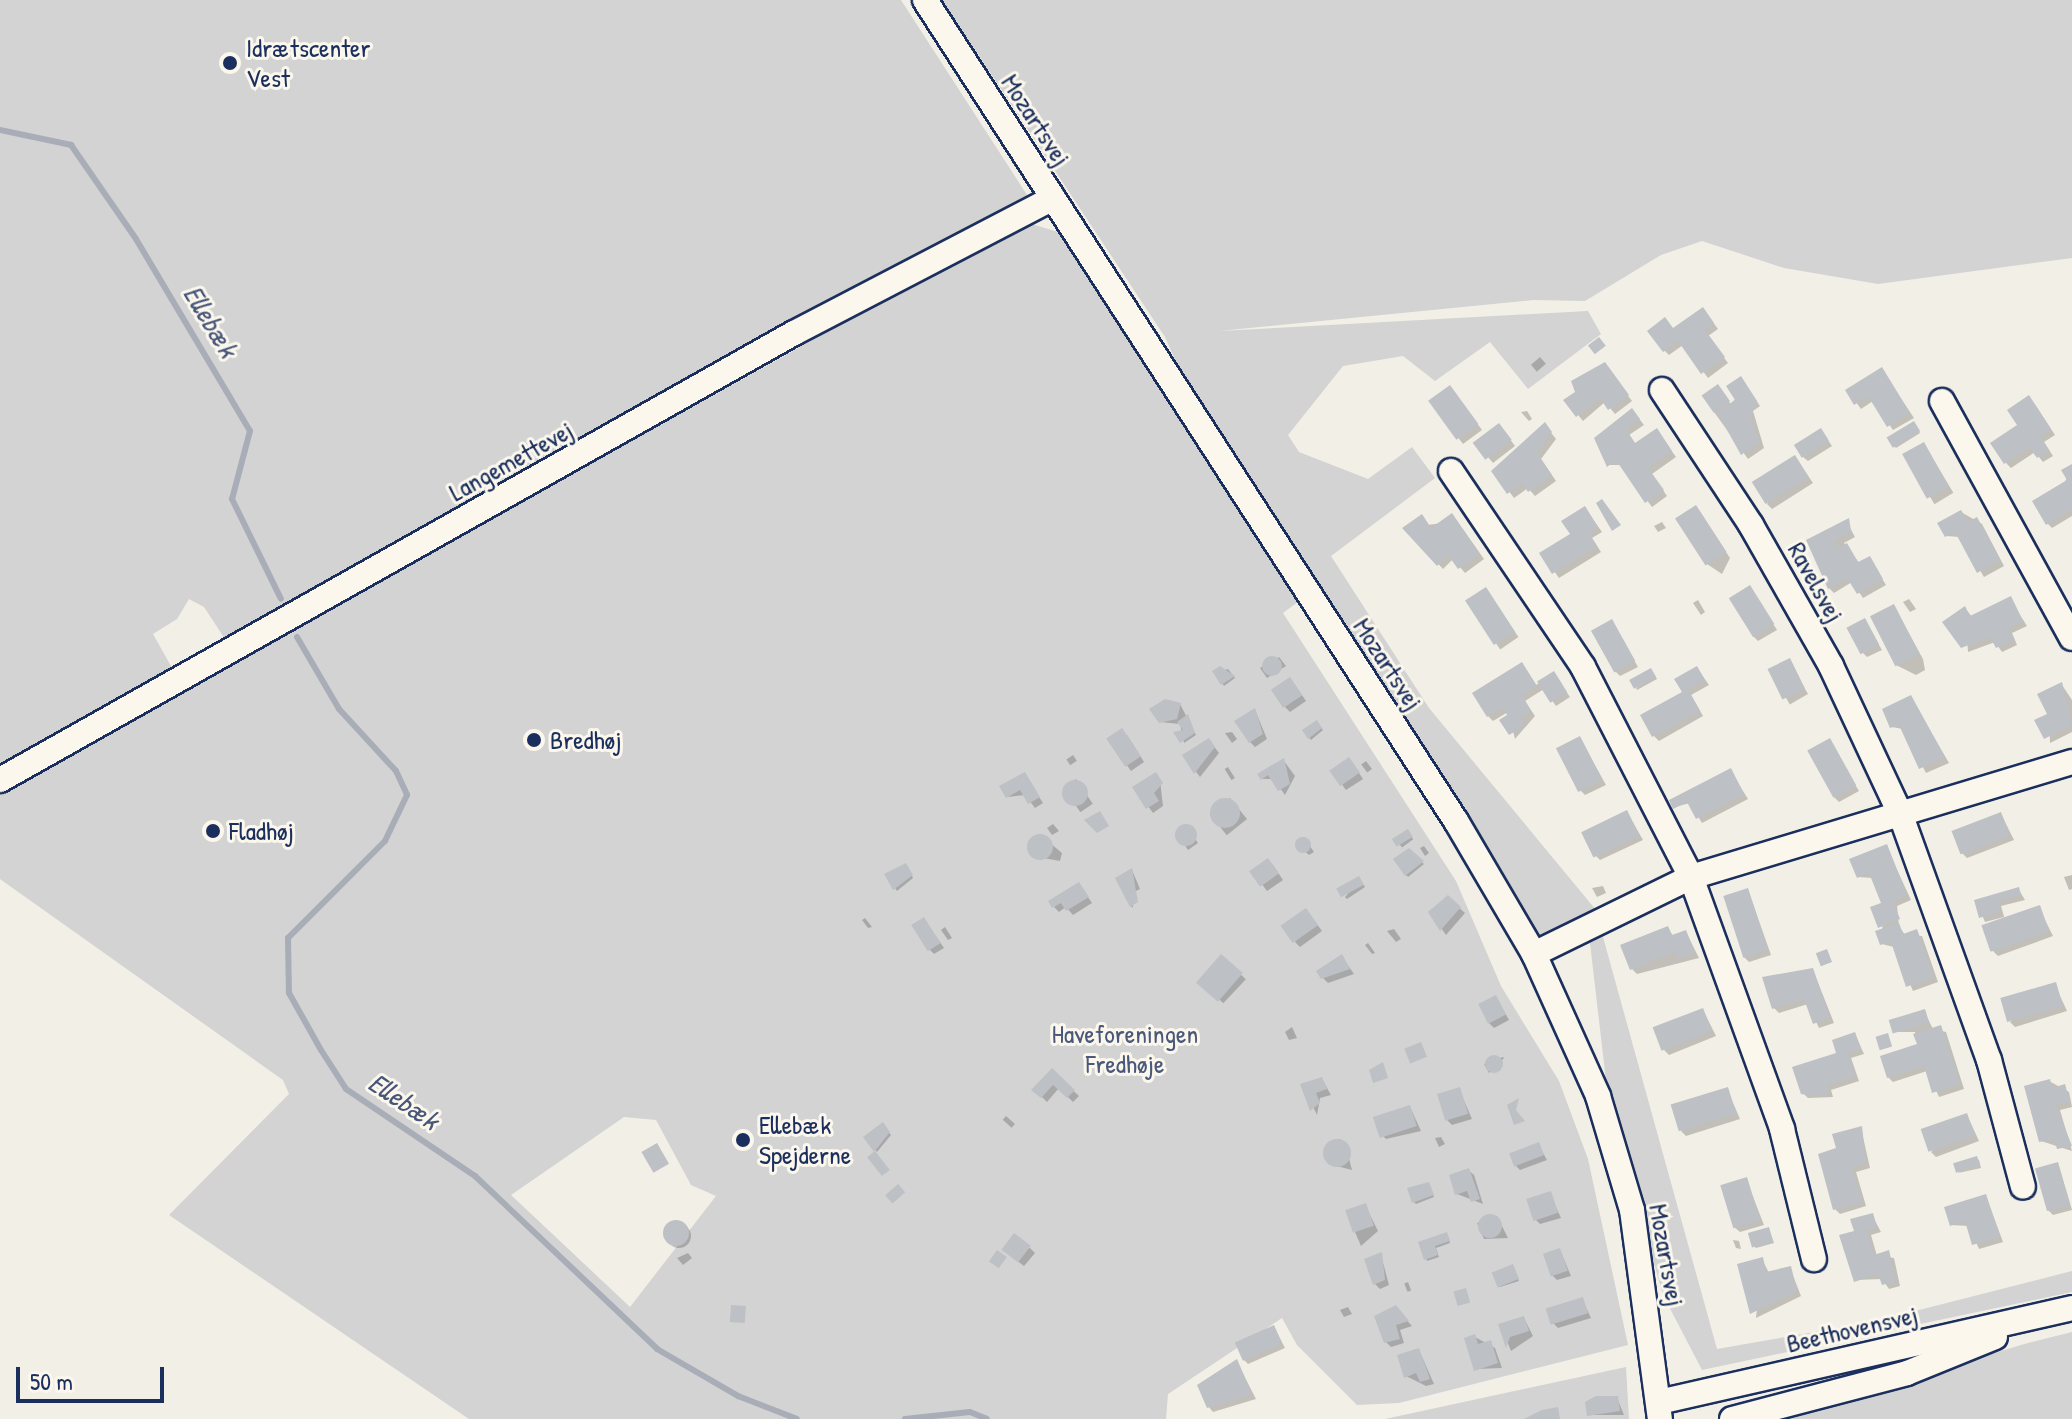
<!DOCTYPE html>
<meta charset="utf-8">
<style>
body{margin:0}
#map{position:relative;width:2072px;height:1419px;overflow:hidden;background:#f2efe6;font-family:"Patrick Hand",sans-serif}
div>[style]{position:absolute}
.green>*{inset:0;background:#d2d3d2}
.shadow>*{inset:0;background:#0003;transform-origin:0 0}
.round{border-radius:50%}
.stream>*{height:6px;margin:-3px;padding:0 3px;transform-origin:3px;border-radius:3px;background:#a9adb7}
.building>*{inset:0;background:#bdc0c4;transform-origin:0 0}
.roads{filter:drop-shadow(2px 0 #1b2f5e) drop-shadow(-2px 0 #1b2f5e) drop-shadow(0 2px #1b2f5e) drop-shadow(0 -2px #1b2f5e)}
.minor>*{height:24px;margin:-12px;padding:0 12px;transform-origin:12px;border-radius:12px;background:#fbf7ec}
.dots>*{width:22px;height:22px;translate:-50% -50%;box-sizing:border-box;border:4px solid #fbf7ec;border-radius:50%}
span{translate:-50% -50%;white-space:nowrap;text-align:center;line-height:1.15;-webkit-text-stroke:6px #fbf7ec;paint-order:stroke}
.poi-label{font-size:26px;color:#1b2f5e}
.left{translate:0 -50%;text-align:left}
.street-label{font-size:26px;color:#1b2f5e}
.park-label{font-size:26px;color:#49587b}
.water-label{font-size:28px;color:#465579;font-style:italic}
.scale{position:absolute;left:16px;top:1367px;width:148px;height:36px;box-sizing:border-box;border:4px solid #1b2f5e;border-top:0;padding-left:10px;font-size:24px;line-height:28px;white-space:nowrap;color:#1b2f5e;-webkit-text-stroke:6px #fbf7ec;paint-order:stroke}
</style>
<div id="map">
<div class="green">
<div style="clip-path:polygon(0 0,901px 0,1027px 195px,225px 639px,204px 607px,189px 599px,177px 619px,153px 634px,172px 668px,0 767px)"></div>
<div style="clip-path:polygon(942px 0,2072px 0,2072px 258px,1878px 284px,1784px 268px,1702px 241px,1661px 255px,1585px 301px,1533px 300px,1219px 331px,1588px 311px,1601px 334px,1528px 389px,1490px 342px,1435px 381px,1403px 356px,1343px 366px,1288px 435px,1299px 452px,1368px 479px,1412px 447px,1435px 478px,1331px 556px,1429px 708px,1596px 910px,1539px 939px,1186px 384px,1165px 337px)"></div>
<div style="clip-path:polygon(evenodd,1025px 222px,1058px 232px,1299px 601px,1283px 613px,1456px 881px,1501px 986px,1559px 1081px,1588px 1159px,1628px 1345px,1399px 1403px,1357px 1405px,1297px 1345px,1282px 1318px,1168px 1394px,1166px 1419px,469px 1419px,169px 1215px,289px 1094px,283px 1080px,0 879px,0 792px,1025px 222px,624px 1117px,656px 1120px,691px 1185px,716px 1196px,630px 1307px,511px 1195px,624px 1117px)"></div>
<div style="clip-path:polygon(1603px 937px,1717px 1349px,1872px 1322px,2072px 1271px,2072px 1292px,1702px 1370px,1663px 1295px,1608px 1098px,1590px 943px)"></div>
<div style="clip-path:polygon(2072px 1332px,2072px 1419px,1770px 1419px,2028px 1343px)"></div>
<div style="clip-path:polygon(1626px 1367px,1629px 1419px,1385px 1419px)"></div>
</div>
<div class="shadow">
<div style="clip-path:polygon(1707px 314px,1718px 329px,1708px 336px,1728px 363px,1708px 378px,1683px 345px,1669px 355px,1664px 350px,1674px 330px)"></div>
<div style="left:1540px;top:357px;width:9px;height:12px;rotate:49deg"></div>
<div style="clip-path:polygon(1609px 370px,1632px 401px,1615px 414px,1605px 402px,1583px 421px,1566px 400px)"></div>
<div style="clip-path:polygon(1882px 370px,1914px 418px,1893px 430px,1873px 401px,1861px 409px,1848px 391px)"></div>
<div style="clip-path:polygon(1745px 384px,1760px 406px,1753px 411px,1764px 448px,1748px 459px,1714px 412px,1720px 388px,1731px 405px)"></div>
<div style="clip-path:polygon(1455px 393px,1482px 430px,1463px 444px,1431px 402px)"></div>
<div style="clip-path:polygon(2034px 403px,2055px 435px,2044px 442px,2053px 456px,2043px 462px,2035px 452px,2011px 468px,2006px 463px)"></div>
<div style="clip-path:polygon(1527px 411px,1532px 419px,1529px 421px,1521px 412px)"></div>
<div style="clip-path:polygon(1637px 416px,1644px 425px,1629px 435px,1636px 445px,1661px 436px,1676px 457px,1652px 474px,1667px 496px,1652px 507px,1621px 465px,1609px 465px,1596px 439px)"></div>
<div style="clip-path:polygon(1545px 425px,1556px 439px,1541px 459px,1556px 481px,1535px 496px,1528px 488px,1514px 498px,1494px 471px)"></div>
<div style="clip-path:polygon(1915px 426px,1920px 433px,1896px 448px,1894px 446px)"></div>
<div style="clip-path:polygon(1821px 430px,1832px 446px,1808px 461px,1803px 457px)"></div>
<div style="clip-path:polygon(1504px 431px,1515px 446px,1493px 463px,1476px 443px)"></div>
<div style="left:1924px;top:444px;width:57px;height:22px;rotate:59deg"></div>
<div style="clip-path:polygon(1795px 457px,1813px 483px,1772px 509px,1767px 504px)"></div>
<div style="clip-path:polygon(2072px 466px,2072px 516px,2052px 528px,2047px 523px)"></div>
<div style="clip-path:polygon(1585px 508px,1602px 532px,1592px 538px,1601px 552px,1559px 578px,1542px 554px,1572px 535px)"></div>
<div style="clip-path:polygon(1700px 512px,1730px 558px,1722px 574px,1707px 564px)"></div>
<div style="clip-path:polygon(1961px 512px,1982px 524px,2004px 566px,1984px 577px,1960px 537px,1946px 536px)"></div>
<div style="clip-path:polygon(1457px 521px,1484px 559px,1465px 573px,1453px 559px,1443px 569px,1405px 528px)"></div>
<div style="clip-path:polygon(1662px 522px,1666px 528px,1658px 532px,1654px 526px)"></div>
<div style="clip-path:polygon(1849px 526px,1855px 537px,1844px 543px,1860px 564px,1869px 558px,1886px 585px,1863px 598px,1852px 582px,1834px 593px,1829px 588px,1808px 541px)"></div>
<div style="clip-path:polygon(1750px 588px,1777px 630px,1758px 641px,1753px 636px)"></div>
<div style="left:1486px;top:589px;width:58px;height:22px;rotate:56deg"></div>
<div style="clip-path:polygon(1909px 599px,1916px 609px,1910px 612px,1903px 602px)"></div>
<div style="clip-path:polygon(2010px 599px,2027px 626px,2012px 633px,2017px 645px,2002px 652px,1995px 642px,1968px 652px,1965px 608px,1972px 617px)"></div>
<div style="clip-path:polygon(1698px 600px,1705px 612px,1701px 615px,1693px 603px)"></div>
<div style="clip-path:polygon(1894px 606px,1923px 659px,1925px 670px,1916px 675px,1896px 665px)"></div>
<div style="clip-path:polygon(1612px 621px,1638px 667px,1620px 676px,1615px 671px)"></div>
<div style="clip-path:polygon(1865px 621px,1882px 650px,1867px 657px,1862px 652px)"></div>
<div style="clip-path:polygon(1279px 657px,1286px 666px,1267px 678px,1260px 668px)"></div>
<div style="left:1789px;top:661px;width:38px;height:21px;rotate:60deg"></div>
<div style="clip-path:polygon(1522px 664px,1536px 685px,1554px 674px,1570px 697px,1556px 706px,1544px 689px,1525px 701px,1535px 716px,1515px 739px,1508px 712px,1493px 721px,1488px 716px)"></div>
<div style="clip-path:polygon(1697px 668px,1709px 685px,1691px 695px,1703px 716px,1659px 741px,1654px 736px)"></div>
<div style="clip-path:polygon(1228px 669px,1235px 678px,1224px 686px,1215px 673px)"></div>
<div style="clip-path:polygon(1653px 672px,1657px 679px,1637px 690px,1636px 688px)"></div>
<div style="clip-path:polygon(1295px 685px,1306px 701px,1290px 712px,1285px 707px)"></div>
<div style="clip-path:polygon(2062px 685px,2072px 700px,2072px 732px,2050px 743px,2049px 715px)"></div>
<div style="clip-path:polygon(1911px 698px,1949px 763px,1926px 773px,1903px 729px,1892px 727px)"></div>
<div style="clip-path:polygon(1180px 704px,1196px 735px,1184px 743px,1180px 724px,1160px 722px)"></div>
<div style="clip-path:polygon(1255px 710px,1267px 739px,1255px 747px,1250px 742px)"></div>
<div style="clip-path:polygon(1317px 723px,1323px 730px,1311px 740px,1304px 731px)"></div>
<div style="clip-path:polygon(1232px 732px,1237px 739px,1232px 743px,1225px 733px)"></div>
<div style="clip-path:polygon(1127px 735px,1144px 762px,1131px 771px,1108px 739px)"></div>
<div style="clip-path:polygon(1580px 738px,1606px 785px,1585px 795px,1580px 790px)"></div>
<div style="clip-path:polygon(1209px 740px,1219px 753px,1200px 777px,1184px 756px)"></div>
<div style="clip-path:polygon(1829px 740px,1859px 791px,1839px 802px,1834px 797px)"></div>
<div style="left:1073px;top:755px;width:7px;height:8px;rotate:56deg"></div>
<div style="clip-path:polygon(1284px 761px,1295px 776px,1285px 795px,1273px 779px,1262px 779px)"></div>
<div style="left:1366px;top:761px;width:10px;height:6px;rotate:53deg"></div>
<div style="clip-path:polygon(1353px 764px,1363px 779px,1346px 790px,1332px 771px)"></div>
<div style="left:1228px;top:767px;width:13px;height:4px;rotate:58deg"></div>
<div style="clip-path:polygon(1730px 770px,1748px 799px,1702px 823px,1690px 803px,1675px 807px)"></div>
<div style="clip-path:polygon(1024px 774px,1043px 803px,1035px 808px,1025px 795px,1008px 797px)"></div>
<div style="left:1076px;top:779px;width:30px;height:15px;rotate:56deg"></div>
<div style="clip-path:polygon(1160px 780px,1163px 806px,1153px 813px,1135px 788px)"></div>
<div style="left:1230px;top:798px;width:27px;height:26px;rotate:51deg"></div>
<div style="clip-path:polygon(1627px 812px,1643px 840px,1600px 860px,1595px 855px)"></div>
<div style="clip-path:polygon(2001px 814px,2014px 840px,1967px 858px,1962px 853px)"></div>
<div style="clip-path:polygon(1053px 824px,1059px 831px,1052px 835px,1047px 828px)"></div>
<div style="clip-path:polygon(1188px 829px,1198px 843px,1188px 850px,1176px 832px)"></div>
<div style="left:1408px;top:832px;width:9px;height:14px;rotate:54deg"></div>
<div style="clip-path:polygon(1304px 837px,1314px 852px,1309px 855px,1295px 843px)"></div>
<div style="clip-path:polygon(1044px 838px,1062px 853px,1060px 861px,1032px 856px,1030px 841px)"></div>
<div style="clip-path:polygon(1886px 846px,1911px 900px,1897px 906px,1899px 926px,1905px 935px,1922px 936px,1938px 982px,1913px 991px,1894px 947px,1882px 944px,1883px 904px,1873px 878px,1858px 877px)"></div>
<div style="clip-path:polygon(1420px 848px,1424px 846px,1429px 853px,1425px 856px)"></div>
<div style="clip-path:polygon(1409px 851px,1424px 864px,1408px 877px,1406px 875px)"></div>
<div style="clip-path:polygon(1273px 865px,1283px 880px,1267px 891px,1252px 871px)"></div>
<div style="clip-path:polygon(908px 867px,913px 878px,897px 891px,887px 875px)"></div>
<div style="clip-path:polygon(1132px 870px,1140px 889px,1132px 893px,1133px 908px,1131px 906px)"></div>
<div style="clip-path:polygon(2072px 875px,2072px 889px,2069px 890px,2064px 877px)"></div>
<div style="clip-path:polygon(1360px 880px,1365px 887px,1347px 899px,1345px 897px)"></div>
<div style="clip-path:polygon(1079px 884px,1092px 903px,1073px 915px,1066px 907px,1059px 912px,1054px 907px)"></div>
<div style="clip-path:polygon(1603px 886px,1606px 893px,1597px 897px,1592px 888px)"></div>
<div style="clip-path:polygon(1748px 890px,1771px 955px,1749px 962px,1744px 957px)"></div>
<div style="clip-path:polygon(2019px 890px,2025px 900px,2001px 906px,2005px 920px,2039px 908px,2053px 936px,1998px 956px,1993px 951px,2004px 917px,1985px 922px,1976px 901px)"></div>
<div style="clip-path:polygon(1448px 898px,1465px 913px,1446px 935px,1430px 912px)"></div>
<div style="clip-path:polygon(1311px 916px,1322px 931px,1300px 947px,1295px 942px)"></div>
<div style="clip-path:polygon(865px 918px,872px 927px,868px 928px,862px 920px)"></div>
<div style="clip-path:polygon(924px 919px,944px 948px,934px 954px,929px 949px)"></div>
<div style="clip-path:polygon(945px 927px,952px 938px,948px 940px,941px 930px)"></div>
<div style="clip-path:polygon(1394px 929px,1401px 939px,1396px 942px,1387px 931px)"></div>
<div style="clip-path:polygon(1668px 929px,1674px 937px,1686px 932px,1699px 958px,1637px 974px,1632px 969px)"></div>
<div style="clip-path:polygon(1365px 945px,1368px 943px,1375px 953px,1372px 954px)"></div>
<div style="left:1221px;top:956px;width:34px;height:33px;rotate:43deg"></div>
<div style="clip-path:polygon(1342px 957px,1354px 974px,1328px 983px,1323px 978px)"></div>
<div style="clip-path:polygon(1813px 970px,1834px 1023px,1819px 1028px,1808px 1004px,1779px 1013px,1774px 1008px)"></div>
<div style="clip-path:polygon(2055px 985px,2067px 1011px,2015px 1027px,2010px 1022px)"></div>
<div style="clip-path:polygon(1496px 997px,1509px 1020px,1494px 1028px,1489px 1023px)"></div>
<div style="clip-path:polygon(1703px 1010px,1716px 1036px,1669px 1055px,1664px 1050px)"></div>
<div style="clip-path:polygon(1924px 1011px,1933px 1029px,1946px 1032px,1964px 1089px,1939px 1097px,1927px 1071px,1893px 1082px,1888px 1077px,1919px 1046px,1915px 1032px,1895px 1032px)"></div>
<div style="clip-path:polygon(1292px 1027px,1297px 1038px,1289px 1040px,1285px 1032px)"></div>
<div style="clip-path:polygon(1855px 1034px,1864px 1054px,1851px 1058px,1859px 1081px,1831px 1090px,1833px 1097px,1808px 1098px,1803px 1093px)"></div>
<div style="clip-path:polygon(1503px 1057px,1504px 1058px,1489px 1073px,1484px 1064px)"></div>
<div style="clip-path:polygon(1052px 1071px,1079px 1096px,1073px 1102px,1059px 1088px,1047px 1102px,1034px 1089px)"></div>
<div style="clip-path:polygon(1322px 1079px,1331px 1095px,1320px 1098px,1317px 1115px,1303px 1086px)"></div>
<div style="clip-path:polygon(2049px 1081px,2069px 1092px,2072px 1107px,2060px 1110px,2072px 1151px,2041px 1141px)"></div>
<div style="clip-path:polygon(1459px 1089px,1472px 1119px,1452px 1125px,1447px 1120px)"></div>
<div style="clip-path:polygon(1727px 1089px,1740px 1119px,1686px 1136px,1681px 1131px)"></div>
<div style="clip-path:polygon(1410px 1107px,1421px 1131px,1386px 1139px,1381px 1134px)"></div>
<div style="clip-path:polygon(1967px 1115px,1979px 1141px,1936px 1157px,1931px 1152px)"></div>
<div style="left:1006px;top:1116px;width:12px;height:5px;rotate:42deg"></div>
<div style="clip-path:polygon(883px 1125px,891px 1135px,877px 1152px,866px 1138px)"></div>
<div style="clip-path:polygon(1861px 1128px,1870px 1168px,1856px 1172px,1866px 1206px,1840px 1214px,1835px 1209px)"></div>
<div style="clip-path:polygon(1441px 1137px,1445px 1144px,1439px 1147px,1435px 1138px)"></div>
<div style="clip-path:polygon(1340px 1139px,1345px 1144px,1352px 1170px,1329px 1164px,1327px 1144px)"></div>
<div style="clip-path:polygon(1538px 1144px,1547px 1160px,1520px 1170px,1515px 1165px)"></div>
<div style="clip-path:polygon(1979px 1160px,1981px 1168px,1958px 1173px,1977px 1159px)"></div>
<div style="clip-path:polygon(2058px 1164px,2072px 1210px,2053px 1215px,2048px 1210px)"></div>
<div style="clip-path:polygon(1468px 1170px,1474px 1175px,1483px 1204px,1457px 1194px)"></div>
<div style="clip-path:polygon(1746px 1179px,1764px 1225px,1740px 1232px,1734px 1227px)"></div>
<div style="clip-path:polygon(1430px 1186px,1434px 1197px,1416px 1204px,1414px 1202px)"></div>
<div style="clip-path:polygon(1550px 1194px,1561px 1218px,1540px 1224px,1535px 1219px)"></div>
<div style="clip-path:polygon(1986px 1196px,2003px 1242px,1979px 1249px,1969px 1226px,1951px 1225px)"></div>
<div style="clip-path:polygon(1365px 1205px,1378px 1231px,1361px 1246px,1355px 1232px)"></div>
<div style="clip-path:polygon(1872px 1215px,1881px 1232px,1871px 1235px,1877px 1256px,1894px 1258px,1900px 1286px,1889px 1289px,1882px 1279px,1855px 1280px,1856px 1232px)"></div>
<div style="clip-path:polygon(1497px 1216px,1508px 1238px,1484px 1239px,1477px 1223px)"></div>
<div class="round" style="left:667px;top:1224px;width:24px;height:24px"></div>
<div style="clip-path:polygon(1769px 1230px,1774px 1243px,1756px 1248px,1754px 1246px)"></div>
<div style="clip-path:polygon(1448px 1236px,1450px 1243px,1436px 1248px,1439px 1257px,1427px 1261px,1420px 1243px)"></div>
<div style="clip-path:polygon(1733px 1240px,1739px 1241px,1741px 1249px,1736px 1248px)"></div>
<div style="clip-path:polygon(1030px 1248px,1035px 1253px,1024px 1266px,1008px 1254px)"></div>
<div style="clip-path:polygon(1560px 1250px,1571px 1276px,1557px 1280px,1552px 1275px)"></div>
<div style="clip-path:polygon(688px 1253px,692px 1258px,683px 1265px,677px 1258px)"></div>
<div style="clip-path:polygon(1381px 1255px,1389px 1285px,1380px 1289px,1375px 1284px)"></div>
<div style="clip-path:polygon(1762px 1259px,1769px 1273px,1790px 1268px,1801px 1296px,1756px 1318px)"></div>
<div style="clip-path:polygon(1513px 1266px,1519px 1281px,1500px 1287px,1498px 1285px)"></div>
<div style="left:1408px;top:1282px;width:9px;height:4px;rotate:69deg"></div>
<div style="clip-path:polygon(1582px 1299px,1591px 1318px,1558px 1328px,1553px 1323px)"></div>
<div style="clip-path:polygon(1348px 1307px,1352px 1314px,1344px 1317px,1340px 1310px)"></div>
<div style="clip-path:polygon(1400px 1313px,1412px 1326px,1400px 1330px,1404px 1343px,1391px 1347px,1386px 1342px)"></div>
<div style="clip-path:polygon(1524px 1318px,1533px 1336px,1511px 1351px,1501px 1326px)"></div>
<div style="clip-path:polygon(1274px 1327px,1285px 1348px,1248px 1364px,1243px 1359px)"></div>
<div style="clip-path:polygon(1475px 1337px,1495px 1348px,1502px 1368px,1476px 1369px)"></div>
<div style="clip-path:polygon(1419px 1350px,1434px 1384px,1426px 1386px,1406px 1376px)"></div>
<div style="clip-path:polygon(1237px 1362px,1256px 1399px,1213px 1412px,1208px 1406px)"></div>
<div style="clip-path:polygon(1617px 1398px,1624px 1415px,1589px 1415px)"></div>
</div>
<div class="stream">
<div style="left:0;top:130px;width:73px;rotate:11.9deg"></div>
<div style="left:71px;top:145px;width:114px;rotate:55.3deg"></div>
<div style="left:136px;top:239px;width:223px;rotate:59.3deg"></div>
<div style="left:250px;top:431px;width:70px;rotate:104.8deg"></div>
<div style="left:232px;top:499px;width:111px;rotate:63.9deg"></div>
<div style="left:297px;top:637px;width:83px;rotate:59.7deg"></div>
<div style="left:339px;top:709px;width:84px;rotate:47.4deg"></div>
<div style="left:396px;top:771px;width:26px;rotate:65deg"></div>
<div style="left:407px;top:795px;width:51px;rotate:115.6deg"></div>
<div style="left:385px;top:841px;width:137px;rotate:135deg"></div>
<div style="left:288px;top:938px;width:55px;rotate:89deg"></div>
<div style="left:289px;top:993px;width:65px;rotate:60.7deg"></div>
<div style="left:321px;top:1050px;width:46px;rotate:57.3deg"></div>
<div style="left:346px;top:1089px;width:156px;rotate:34deg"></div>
<div style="left:475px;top:1176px;width:251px;rotate:43.5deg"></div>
<div style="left:657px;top:1349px;width:94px;rotate:30.1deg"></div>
<div style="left:738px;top:1396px;width:63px;rotate:21.3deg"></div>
<div style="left:905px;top:1419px;width:65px;rotate:-6.1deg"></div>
<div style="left:970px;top:1412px;width:18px;rotate:22deg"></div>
</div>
<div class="building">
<div style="clip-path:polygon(1703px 307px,1714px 323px,1705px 330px,1725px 357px,1701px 374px,1678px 341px,1663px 352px,1647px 331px,1665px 317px,1673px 328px)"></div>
<div style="left:1599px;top:337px;width:11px;height:14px;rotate:52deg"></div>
<div style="clip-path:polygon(1605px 362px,1629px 395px,1608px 410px,1600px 398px,1576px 417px,1563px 400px,1575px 392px,1571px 381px)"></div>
<div style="clip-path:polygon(1882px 367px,1910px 413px,1887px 427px,1868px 396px,1854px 405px,1845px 390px)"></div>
<div style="clip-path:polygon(1741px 376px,1757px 401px,1750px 417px,1760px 442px,1741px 455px,1717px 412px,1735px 400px,1726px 386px)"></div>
<div style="left:1718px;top:384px;width:21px;height:20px;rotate:55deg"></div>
<div style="left:1450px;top:385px;width:48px;height:27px;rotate:54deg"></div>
<div style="clip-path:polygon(2029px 395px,2051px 429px,2040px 436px,2049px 450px,2037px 458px,2029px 447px,2004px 464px,1990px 443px,2017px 425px,2007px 410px)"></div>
<div style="clip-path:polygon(1632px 408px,1640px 419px,1626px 429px,1635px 443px,1657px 428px,1672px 451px,1648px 468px,1664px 490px,1645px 503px,1616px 460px,1607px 467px,1594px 438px)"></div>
<div style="left:1914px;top:421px;width:12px;height:32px;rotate:59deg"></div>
<div style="clip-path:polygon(1545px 422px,1552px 432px,1537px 453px,1552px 475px,1528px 492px,1522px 483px,1507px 494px,1491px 471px)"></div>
<div style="left:1499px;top:423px;width:21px;height:33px;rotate:53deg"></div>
<div style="left:1821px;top:428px;width:15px;height:32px;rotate:58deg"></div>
<div style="left:1924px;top:442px;width:51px;height:25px;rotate:61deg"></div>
<div style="left:1795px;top:455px;width:26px;height:51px;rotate:58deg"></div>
<div style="clip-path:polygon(2072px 464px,2072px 509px,2046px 525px,2032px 501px,2067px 480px,2061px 470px)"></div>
<div style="clip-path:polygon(1602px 499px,1621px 525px,1612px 531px,1596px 503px)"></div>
<div style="left:1696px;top:505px;width:56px;height:25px;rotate:57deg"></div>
<div style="clip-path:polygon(1585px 506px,1598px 527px,1589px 533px,1597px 546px,1552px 574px,1539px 553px,1570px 534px,1561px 521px)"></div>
<div style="clip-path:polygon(1961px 510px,1968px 522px,1977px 517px,2000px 560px,1977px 573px,1955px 532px,1945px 537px,1937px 523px)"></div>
<div style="clip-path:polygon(1452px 513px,1480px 554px,1458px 569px,1448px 555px,1437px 566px,1402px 528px,1422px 514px,1431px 528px)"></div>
<div style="clip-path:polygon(1849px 518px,1851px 531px,1834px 541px,1838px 548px,1847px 543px,1858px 562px,1870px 556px,1883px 579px,1857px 594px,1847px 578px,1828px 589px,1806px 540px)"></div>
<div style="left:1750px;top:585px;width:46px;height:25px;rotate:58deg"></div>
<div style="left:1486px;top:587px;width:53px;height:25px;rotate:57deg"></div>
<div style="clip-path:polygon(2011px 596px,2023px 621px,2009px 628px,2014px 639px,1996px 648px,1990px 637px,1961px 648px,1942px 622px,1965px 606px,1970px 616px)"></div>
<div style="left:1894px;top:604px;width:56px;height:27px;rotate:63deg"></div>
<div style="left:1865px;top:618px;width:30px;height:21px;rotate:62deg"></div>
<div style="left:1612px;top:619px;width:48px;height:24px;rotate:61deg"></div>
<div class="round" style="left:1262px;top:656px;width:20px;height:20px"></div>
<div style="left:1790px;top:658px;width:34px;height:25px;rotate:64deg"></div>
<div style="clip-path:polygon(1522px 662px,1537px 686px,1522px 695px,1531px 711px,1520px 718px,1524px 726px,1509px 735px,1499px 720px,1507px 715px,1503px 707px,1487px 717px,1472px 693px)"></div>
<div style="clip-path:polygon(1220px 666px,1235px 676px,1221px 685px,1212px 671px)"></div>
<div style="clip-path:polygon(1697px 666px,1705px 680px,1688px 689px,1700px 711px,1652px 737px,1640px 715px,1682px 692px,1674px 679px)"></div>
<div style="left:1651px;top:668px;width:10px;height:25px;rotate:61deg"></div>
<div style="left:1554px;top:671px;width:25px;height:20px;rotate:58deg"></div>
<div style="left:1290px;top:677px;width:22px;height:23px;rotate:56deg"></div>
<div style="clip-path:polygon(2062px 682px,2072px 725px,2044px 739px,2034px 720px,2047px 714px,2037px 694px)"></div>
<div style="clip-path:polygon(1911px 695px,1945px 757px,1919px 769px,1899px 725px,1890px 728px,1882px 709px)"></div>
<div style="clip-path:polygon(1165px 699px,1181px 703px,1177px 719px,1159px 723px,1149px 709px)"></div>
<div style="clip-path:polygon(1255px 708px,1263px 734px,1249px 743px,1234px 721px)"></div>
<div style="clip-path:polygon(1188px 714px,1195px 733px,1180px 743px,1173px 732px,1183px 730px,1177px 722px)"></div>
<div style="clip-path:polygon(1317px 720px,1322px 728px,1308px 739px,1302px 730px)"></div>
<div style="left:1122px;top:728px;width:34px;height:19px;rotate:56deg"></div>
<div style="left:1580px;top:736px;width:49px;height:27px;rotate:63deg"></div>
<div style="clip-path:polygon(1209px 738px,1215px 747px,1194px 774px,1182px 755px)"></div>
<div style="left:1830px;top:738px;width:54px;height:26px;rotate:61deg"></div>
<div style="left:1349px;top:757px;width:19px;height:24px;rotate:55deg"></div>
<div style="clip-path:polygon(1284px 758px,1290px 784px,1278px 791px,1268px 775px,1261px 780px,1257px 774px)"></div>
<div style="clip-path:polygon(1731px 768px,1744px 794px,1696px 819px,1687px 802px,1673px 809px,1669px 800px)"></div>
<div style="clip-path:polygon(1025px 772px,1040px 797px,1028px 804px,1020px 790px,1006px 798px,999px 786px)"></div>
<div style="clip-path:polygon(1156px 772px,1163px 783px,1154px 793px,1159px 801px,1146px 809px,1132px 787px)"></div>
<div class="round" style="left:1062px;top:780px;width:26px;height:26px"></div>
<div class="round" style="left:1210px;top:798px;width:30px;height:30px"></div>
<div style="left:1627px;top:810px;width:28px;height:51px;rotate:64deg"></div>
<div style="clip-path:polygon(1100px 811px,1109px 826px,1097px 833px,1084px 820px)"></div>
<div style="left:2001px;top:812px;width:25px;height:53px;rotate:69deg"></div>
<div class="round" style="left:1175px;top:824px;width:22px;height:22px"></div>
<div style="left:1408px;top:829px;width:9px;height:19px;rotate:58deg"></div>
<div class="round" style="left:1027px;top:834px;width:26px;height:26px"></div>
<div class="round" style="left:1295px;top:837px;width:16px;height:16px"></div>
<div style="clip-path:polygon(1887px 844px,1907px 895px,1893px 901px,1900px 919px,1878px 928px,1870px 907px,1881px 903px,1869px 873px,1857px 878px,1849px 859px)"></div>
<div style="clip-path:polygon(1409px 848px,1424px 861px,1405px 876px,1393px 859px)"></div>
<div style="left:1268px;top:858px;width:19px;height:23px;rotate:55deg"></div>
<div style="clip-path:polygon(906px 863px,913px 875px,893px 890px,884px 874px)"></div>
<div style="clip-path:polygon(1132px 868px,1138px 902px,1130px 907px,1115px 878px)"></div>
<div style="left:1359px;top:876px;width:10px;height:26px;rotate:61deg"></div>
<div style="clip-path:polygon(1079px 882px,1089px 897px,1066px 911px,1061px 903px,1052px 908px,1048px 901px)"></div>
<div style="clip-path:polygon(2019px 887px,2021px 895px,1998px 901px,2001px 912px,1979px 918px,1974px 900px)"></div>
<div style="left:1748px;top:888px;width:65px;height:26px;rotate:72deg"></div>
<div style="clip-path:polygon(1448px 895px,1461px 907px,1440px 931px,1428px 912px)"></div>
<div style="left:2040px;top:905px;width:28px;height:62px;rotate:71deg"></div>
<div style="left:1306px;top:908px;width:21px;height:31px;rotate:55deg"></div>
<div style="left:924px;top:917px;width:31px;height:15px;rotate:58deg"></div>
<div style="clip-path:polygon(1899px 923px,1903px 934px,1917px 929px,1934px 977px,1906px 987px,1891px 942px,1880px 945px,1875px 931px)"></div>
<div style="clip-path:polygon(1668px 926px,1672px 935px,1686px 930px,1695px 953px,1678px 960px,1675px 952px,1630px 970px,1620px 945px)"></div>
<div style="left:1827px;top:949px;width:14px;height:12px;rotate:69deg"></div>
<div style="left:1221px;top:954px;width:29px;height:38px;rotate:41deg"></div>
<div style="clip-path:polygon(1342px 954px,1350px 969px,1321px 979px,1316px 971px)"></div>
<div style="clip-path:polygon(1813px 968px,1830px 1018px,1813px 1024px,1804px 999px,1772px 1009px,1762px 977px)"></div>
<div style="left:2056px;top:982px;width:25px;height:58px;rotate:74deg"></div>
<div style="left:1496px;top:995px;width:22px;height:20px;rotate:63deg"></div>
<div style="left:1703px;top:1008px;width:25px;height:54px;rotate:69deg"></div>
<div style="left:1925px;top:1009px;width:14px;height:38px;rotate:73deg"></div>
<div style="clip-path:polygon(1941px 1025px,1960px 1084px,1932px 1093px,1924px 1066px,1887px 1078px,1880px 1056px,1917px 1044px,1913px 1034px)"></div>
<div style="clip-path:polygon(1855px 1032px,1861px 1049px,1848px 1053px,1855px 1076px,1827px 1085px,1829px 1092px,1818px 1096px,1801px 1094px,1792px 1067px,1836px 1053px,1832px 1040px)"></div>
<div style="left:1888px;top:1033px;width:14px;height:13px;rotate:73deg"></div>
<div style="left:1421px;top:1042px;width:16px;height:18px;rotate:68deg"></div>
<div class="round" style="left:1485px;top:1055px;width:18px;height:18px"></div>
<div style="clip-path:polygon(1383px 1062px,1388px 1078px,1373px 1083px,1369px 1070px)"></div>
<div style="clip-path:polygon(1052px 1068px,1075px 1090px,1067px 1098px,1053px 1085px,1041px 1098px,1031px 1090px)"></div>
<div style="clip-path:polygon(1322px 1077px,1327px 1089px,1316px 1093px,1320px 1103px,1310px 1111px,1300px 1084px)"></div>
<div style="clip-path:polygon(2050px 1079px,2052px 1088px,2065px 1084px,2070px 1102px,2056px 1105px,2072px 1146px,2057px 1149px,2054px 1139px,2039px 1142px,2024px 1086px)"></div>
<div style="left:1460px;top:1087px;width:28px;height:24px;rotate:73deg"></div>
<div style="left:1728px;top:1087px;width:28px;height:60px;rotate:73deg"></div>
<div style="clip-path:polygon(1519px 1098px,1516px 1110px,1525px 1121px,1514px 1125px,1507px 1105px)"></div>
<div style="left:1410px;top:1105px;width:22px;height:39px;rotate:72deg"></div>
<div style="left:1967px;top:1113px;width:24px;height:49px;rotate:71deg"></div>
<div style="clip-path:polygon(883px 1122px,890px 1132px,874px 1152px,863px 1137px)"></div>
<div style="clip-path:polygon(1862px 1126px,1866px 1163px,1852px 1167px,1862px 1202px,1833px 1210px,1818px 1154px,1836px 1148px,1832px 1134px)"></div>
<div class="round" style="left:1323px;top:1139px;width:28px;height:28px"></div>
<div style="left:1539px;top:1142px;width:14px;height:32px;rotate:69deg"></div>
<div style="left:657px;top:1143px;width:24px;height:18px;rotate:60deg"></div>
<div style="left:875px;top:1151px;width:24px;height:10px;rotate:52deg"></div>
<div style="left:1977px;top:1156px;width:10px;height:25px;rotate:73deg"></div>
<div style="left:2058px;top:1162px;width:44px;height:24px;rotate:74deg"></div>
<div style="clip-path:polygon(1469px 1168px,1480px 1199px,1471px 1202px,1467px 1191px,1455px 1195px,1449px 1175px)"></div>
<div style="left:1747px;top:1177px;width:45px;height:28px;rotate:73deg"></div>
<div style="clip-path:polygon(1429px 1182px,1434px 1195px,1412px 1203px,1407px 1188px)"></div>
<div style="left:898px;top:1184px;width:11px;height:17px;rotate:49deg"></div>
<div style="left:1551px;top:1191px;width:23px;height:26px;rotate:72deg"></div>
<div style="clip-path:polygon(1986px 1194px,2000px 1237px,1972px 1245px,1965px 1221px,1950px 1226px,1944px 1207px)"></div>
<div style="left:1366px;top:1203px;width:24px;height:22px;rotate:71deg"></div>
<div style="clip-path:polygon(1873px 1213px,1877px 1227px,1867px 1230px,1874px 1255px,1889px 1250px,1896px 1281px,1882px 1285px,1878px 1274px,1854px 1282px,1839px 1235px,1854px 1231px,1850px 1219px)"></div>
<div class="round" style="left:1478px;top:1214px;width:24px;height:24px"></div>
<div class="round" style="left:663px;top:1220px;width:26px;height:26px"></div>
<div style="left:1769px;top:1227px;width:15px;height:22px;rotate:74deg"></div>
<div style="clip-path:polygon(1447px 1232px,1450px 1241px,1435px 1246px,1438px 1255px,1424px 1260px,1418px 1242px)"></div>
<div style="left:1014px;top:1233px;width:21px;height:21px;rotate:37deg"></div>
<div style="left:1560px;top:1248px;width:24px;height:18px;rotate:71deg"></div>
<div style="left:997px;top:1250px;width:12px;height:14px;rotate:35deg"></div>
<div style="clip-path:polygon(1382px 1252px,1385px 1280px,1373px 1285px,1364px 1259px)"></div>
<div style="clip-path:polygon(1763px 1257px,1766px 1272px,1791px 1266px,1797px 1291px,1750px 1314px,1737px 1264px)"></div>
<div style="left:1513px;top:1264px;width:16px;height:23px;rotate:68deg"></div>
<div style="left:1466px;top:1288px;width:15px;height:13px;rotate:74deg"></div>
<div style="left:1583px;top:1297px;width:17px;height:39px;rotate:73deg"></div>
<div style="left:731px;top:1305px;width:15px;height:17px;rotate:4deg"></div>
<div style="clip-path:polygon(1396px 1305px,1409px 1321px,1396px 1325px,1400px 1339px,1384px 1343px,1374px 1316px)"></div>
<div style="clip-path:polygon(1524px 1316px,1529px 1331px,1510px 1337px,1506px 1348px,1498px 1324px)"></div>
<div style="left:1274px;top:1325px;width:20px;height:43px;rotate:66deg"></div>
<div style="clip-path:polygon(1475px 1334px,1478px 1344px,1491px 1340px,1498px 1363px,1474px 1371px,1464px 1338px)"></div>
<div style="clip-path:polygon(1419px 1348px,1430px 1379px,1420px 1382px,1416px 1373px,1404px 1378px,1397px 1355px)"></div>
<div style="clip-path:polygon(1237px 1359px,1252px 1394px,1207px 1408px,1197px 1385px)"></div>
<div style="clip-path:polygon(1596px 1396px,1618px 1396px,1620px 1411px,1587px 1416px,1585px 1402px)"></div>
<div style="clip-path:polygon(1558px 1407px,1560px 1419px,1524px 1419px,1542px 1410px)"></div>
</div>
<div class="roads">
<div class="minor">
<div style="left:925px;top:0;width:978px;rotate:57.11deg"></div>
<div style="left:1456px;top:821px;width:154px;rotate:59.6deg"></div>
<div style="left:1534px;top:954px;width:156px;rotate:65.7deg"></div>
<div style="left:1598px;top:1096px;width:119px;rotate:73.4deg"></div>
<div style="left:1632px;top:1210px;width:211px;rotate:82.4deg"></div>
<div style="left:1662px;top:390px;width:162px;rotate:56.6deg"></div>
<div style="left:1751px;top:525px;width:162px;rotate:60.4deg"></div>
<div style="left:1831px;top:666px;width:162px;rotate:64.9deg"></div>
<div style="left:1900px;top:813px;width:263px;rotate:70.2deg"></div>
<div style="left:1989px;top:1060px;width:131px;rotate:75deg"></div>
<div style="left:1942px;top:401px;width:270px;rotate:61.3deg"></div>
<div style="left:1451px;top:471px;width:236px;rotate:56deg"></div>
<div style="left:1583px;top:667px;width:236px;rotate:62.8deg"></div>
<div style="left:1691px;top:877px;width:268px;rotate:70.1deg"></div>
<div style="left:1782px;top:1129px;width:134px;rotate:76.2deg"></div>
<div style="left:0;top:780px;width:911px;rotate:-29.38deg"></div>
<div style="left:794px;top:333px;width:292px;rotate:-27.5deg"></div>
<div style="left:1534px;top:954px;width:175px;rotate:-26.1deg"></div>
<div style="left:1691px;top:877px;width:398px;rotate:-16.8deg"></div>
<div style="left:1659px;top:1402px;width:424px;rotate:-12.8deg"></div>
<div style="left:1732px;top:1419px;width:181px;rotate:-14.7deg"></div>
<div style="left:1907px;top:1373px;width:95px;rotate:-22.2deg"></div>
</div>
</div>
<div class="dots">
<div style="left:230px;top:63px;background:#1b2f5e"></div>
<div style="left:534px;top:740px;background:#1b2f5e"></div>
<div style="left:213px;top:831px;background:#1b2f5e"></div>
<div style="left:743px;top:1140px;background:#1b2f5e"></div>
</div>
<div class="poi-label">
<span class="left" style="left:246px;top:63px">Idrætscenter<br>Vest</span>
<span class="left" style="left:550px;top:740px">Bredhøj</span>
<span class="left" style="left:229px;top:831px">Fladhøj</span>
<span class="left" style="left:759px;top:1140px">Ellebæk<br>Spejderne</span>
</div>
<div class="street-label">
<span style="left:1036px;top:120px;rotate:57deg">Mozartsvej</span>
<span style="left:511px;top:461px;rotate:-29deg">Langemettevej</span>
<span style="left:1816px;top:582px;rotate:61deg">Ravelsvej</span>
<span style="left:1388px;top:664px;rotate:57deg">Mozartsvej</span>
<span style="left:1667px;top:1255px;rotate:80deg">Mozartsvej</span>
<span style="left:1852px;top:1329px;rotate:-13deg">Beethovensvej</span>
</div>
<div class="park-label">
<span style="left:1125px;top:1049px">Haveforeningen<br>Fredhøje</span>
</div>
<div class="water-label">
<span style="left:211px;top:321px;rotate:59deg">Ellebæk</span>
<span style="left:404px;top:1101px;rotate:34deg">Ellebæk</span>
</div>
<div class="scale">50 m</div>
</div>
